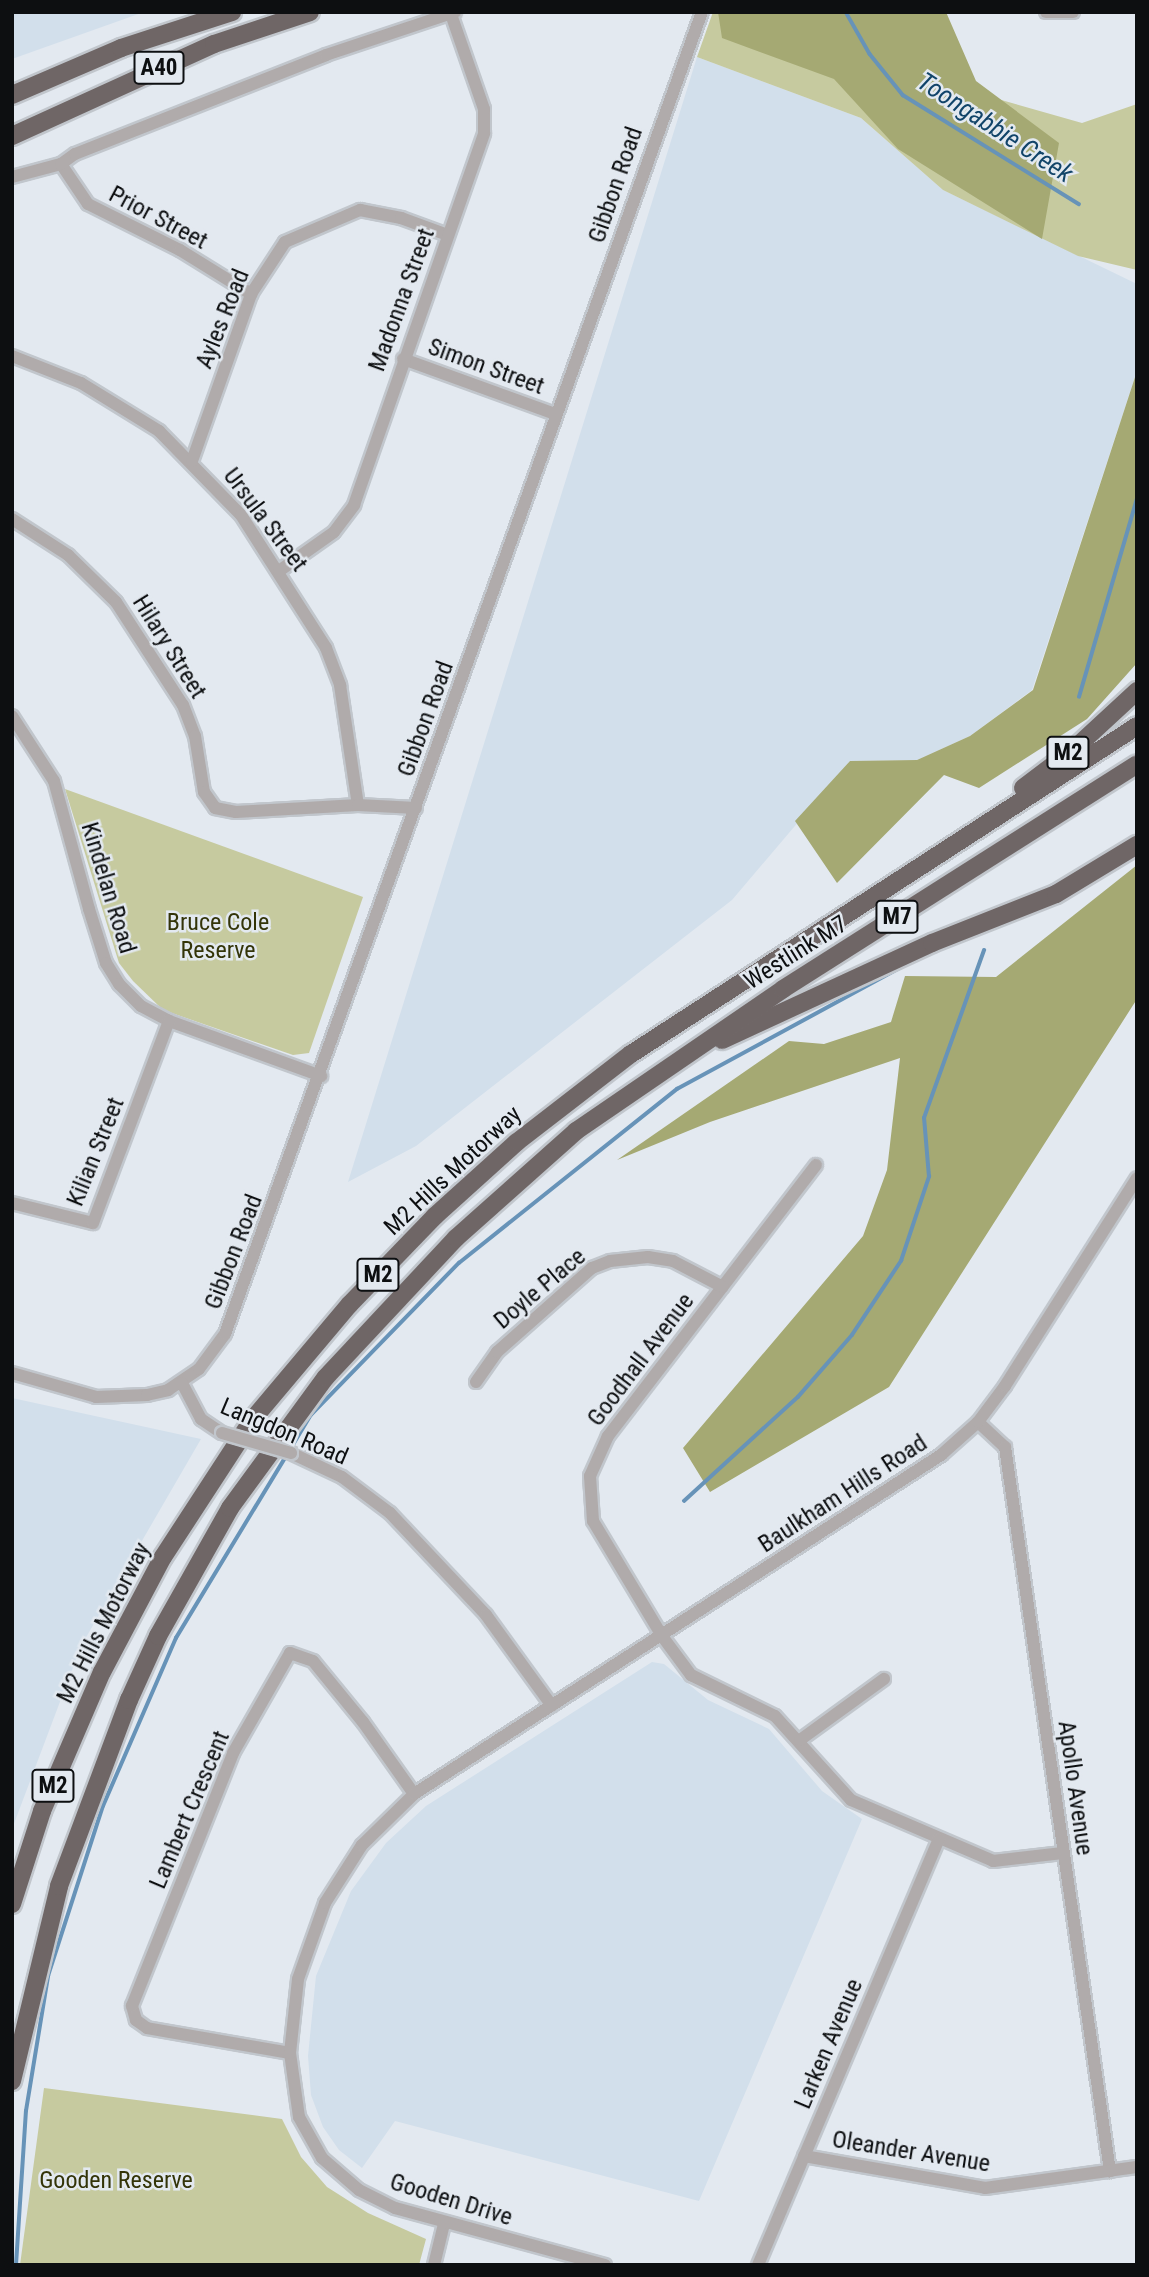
<!DOCTYPE html>
<style>
body{margin:0}
#map{position:relative;width:1149px;height:2277px;overflow:hidden;background:#e3e9f0;font-family:"Roboto Condensed",sans-serif}
div>[style]{position:absolute}
.built>*{inset:0;background:#d2dfeb}
.green>*{inset:0;background:#c6ca9f}
.forest>*{inset:0;background:#a5a973}
.stream>*{height:3.5px;margin:-1.75px;padding:0 1.75px;transform-origin:1.75px;border-radius:1.75px;background:#6793b8}
.roads{filter:drop-shadow(2px 0 #c1c6cc) drop-shadow(-2px 0 #c1c6cc) drop-shadow(0 2px #c1c6cc) drop-shadow(0 -2px #c1c6cc)}
.minor>*{height:12px;margin:-6px;padding:0 6px;transform-origin:6px;border-radius:6px;background:#b0abab}
.highway>*{height:18px;margin:-9px;padding:0 9px;transform-origin:9px;border-radius:9px;background:#6f6666}
.bridges{filter:drop-shadow(2px 0 #c1c6cc) drop-shadow(-2px 0 #c1c6cc) drop-shadow(0 2px #c1c6cc) drop-shadow(0 -2px #c1c6cc)}
.minor-bridge>*{height:12px;margin:-6px;padding:0 6px;transform-origin:6px;border-radius:6px;background:#b0abab}
span{translate:-50% -50%;white-space:nowrap;text-align:center;line-height:1.15;-webkit-text-stroke:5px #e3e9f0;paint-order:stroke}
.shield-label span{padding:2px 5px;background:#e3e9f0;border:2px solid;border-radius:5px;-webkit-text-stroke-width:0}
.shield-label{font-size:23px;color:#0d0f11;font-weight:700}
.street-label{font-size:24px;color:#0d0f11}
.park-label{font-size:24px;color:#333408}
.water-label{font-size:26px;color:#114469;font-style:italic}
.frame{position:absolute;inset:0;border:14px solid #0d0f11;pointer-events:none}
</style>
<div id="map">
<div class="built">
<div style="clip-path:polygon(12px 12px,144px 12px,12px 59px)"></div>
<div style="clip-path:polygon(697px 57px,861px 118px,943px 190px,1137px 284px,1137px 371px,1032px 690px,970px 736px,917px 760px,850px 761px,732px 900px,416px 1146px,348px 1182px)"></div>
<div style="clip-path:polygon(12px 1398px,201px 1439px,81px 1646px,12px 1829px)"></div>
<div style="clip-path:polygon(652px 1662px,664px 1664px,708px 1700px,769px 1729px,822px 1791px,862px 1819px,699px 2201px,395px 2121px,362px 2168px,339px 2150px,323px 2127px,311px 2095px,308px 2056px,316px 1976px,351px 1891px,386px 1843px,426px 1806px)"></div>
</div>
<div class="green">
<div style="clip-path:polygon(713px 12px,936px 12px,970px 91px,1082px 123px,1137px 104px,1137px 270px,1078px 256px,943px 190px,861px 118px,697px 57px)"></div>
<div style="clip-path:polygon(65px 789px,363px 897px,309px 1053px,293px 1055px,163px 1010px,133px 981px,119px 963px)"></div>
<div style="clip-path:polygon(44px 2088px,282px 2119px,301px 2157px,327px 2187px,368px 2213px,426px 2239px,419px 2265px,20px 2265px)"></div>
</div>
<div class="forest">
<div style="clip-path:polygon(718px 12px,946px 12px,976px 81px,1059px 143px,1042px 239px,898px 149px,834px 79px,722px 38px)"></div>
<div style="clip-path:polygon(1137px 371px,1137px 663px,1087px 719px,979px 788px,944px 775px,837px 883px,795px 821px,850px 761px,917px 760px,970px 736px,1033px 690px)"></div>
<div style="clip-path:polygon(1137px 865px,1137px 999px,889px 1387px,710px 1492px,683px 1448px,863px 1236px,887px 1170px,900px 1058px,710px 1122px,617px 1160px,789px 1041px,824px 1044px,891px 1022px,905px 976px,996px 977px)"></div>
</div>
<div class="stream">
<div style="left:846px;top:12px;width:48px;rotate:60.3deg"></div>
<div style="left:870px;top:54px;width:53px;rotate:51.2deg"></div>
<div style="left:903px;top:95px;width:207px;rotate:31.8deg"></div>
<div style="left:1079px;top:697px;width:206px;rotate:-73.7deg"></div>
<div style="left:291px;top:1448px;width:39px;rotate:-59deg"></div>
<div style="left:311px;top:1415px;width:212px;rotate:-45.8deg"></div>
<div style="left:459px;top:1263px;width:279px;rotate:-38.6deg"></div>
<div style="left:677px;top:1089px;width:256px;rotate:-28.5deg"></div>
<div style="left:684px;top:1501px;width:154px;rotate:-42.4deg"></div>
<div style="left:798px;top:1397px;width:82px;rotate:-48.9deg"></div>
<div style="left:852px;top:1335px;width:89px;rotate:-56.5deg"></div>
<div style="left:901px;top:1261px;width:89px;rotate:-71.6deg"></div>
<div style="left:929px;top:1177px;width:59px;rotate:-94.8deg"></div>
<div style="left:924px;top:1118px;width:178px;rotate:-70.3deg"></div>
<div style="left:16px;top:2265px;width:154px;rotate:-86.3deg"></div>
<div style="left:26px;top:2111px;width:137px;rotate:-80.7deg"></div>
<div style="left:48px;top:1976px;width:179px;rotate:-72.1deg"></div>
<div style="left:103px;top:1806px;width:183px;rotate:-66.5deg"></div>
<div style="left:176px;top:1638px;width:214px;rotate:-58.8deg"></div>
</div>
<div class="roads">
<div class="minor">
<div style="left:1046px;top:12px;width:27px"></div>
<div style="left:61px;top:164px;width:48px;rotate:56deg"></div>
<div style="left:88px;top:204px;width:103px;rotate:26.6deg"></div>
<div style="left:180px;top:250px;width:84px;rotate:31.8deg"></div>
<div style="left:12px;top:177px;width:51px;rotate:-14.9deg"></div>
<div style="left:61px;top:164px;width:17px;rotate:-36deg"></div>
<div style="left:75px;top:154px;width:270px;rotate:-21.5deg"></div>
<div style="left:326px;top:55px;width:136px;rotate:-18.4deg"></div>
<div style="left:12px;top:356px;width:74px;rotate:21.4deg"></div>
<div style="left:81px;top:383px;width:92px;rotate:31.6deg"></div>
<div style="left:159px;top:431px;width:117px;rotate:45.7deg"></div>
<div style="left:241px;top:515px;width:158px;rotate:57.4deg"></div>
<div style="left:326px;top:648px;width:40px;rotate:69deg"></div>
<div style="left:340px;top:685px;width:121px;rotate:81.5deg"></div>
<div style="left:403px;top:359px;width:162px;rotate:19.9deg"></div>
<div style="left:192px;top:461px;width:177px;rotate:-70.5deg"></div>
<div style="left:251px;top:294px;width:62px;rotate:-56.8deg"></div>
<div style="left:285px;top:242px;width:82px;rotate:-23.1deg"></div>
<div style="left:360px;top:210px;width:42px;rotate:11deg"></div>
<div style="left:401px;top:218px;width:50px;rotate:19.9deg"></div>
<div style="left:12px;top:519px;width:67px;rotate:32.7deg"></div>
<div style="left:68px;top:555px;width:67px;rotate:44.4deg"></div>
<div style="left:116px;top:602px;width:123px;rotate:57deg"></div>
<div style="left:183px;top:705px;width:33px;rotate:69deg"></div>
<div style="left:195px;top:736px;width:57px;rotate:80.9deg"></div>
<div style="left:204px;top:792px;width:19px;rotate:55deg"></div>
<div style="left:215px;top:808px;width:21px;rotate:11deg"></div>
<div style="left:236px;top:812px;width:122px;rotate:-3.3deg"></div>
<div style="left:358px;top:805px;width:58px;rotate:3deg"></div>
<div style="left:279px;top:571px;width:67px;rotate:-35.3deg"></div>
<div style="left:334px;top:532px;width:34px;rotate:-53deg"></div>
<div style="left:354px;top:505px;width:394px;rotate:-70.7deg"></div>
<div style="left:484px;top:133px;width:24px;rotate:-90deg"></div>
<div style="left:484px;top:109px;width:101px;rotate:-109.2deg"></div>
<div style="left:12px;top:716px;width:77px;rotate:57.1deg"></div>
<div style="left:54px;top:781px;width:133px;rotate:74.7deg"></div>
<div style="left:89px;top:909px;width:57px;rotate:72.5deg"></div>
<div style="left:106px;top:963px;width:25px;rotate:58deg"></div>
<div style="left:119px;top:984px;width:31px;rotate:45deg"></div>
<div style="left:141px;top:1006px;width:32px;rotate:28deg"></div>
<div style="left:169px;top:1021px;width:162px;rotate:19.9deg"></div>
<div style="left:816px;top:1165px;width:342px;rotate:127.5deg"></div>
<div style="left:608px;top:1436px;width:44px;rotate:114.2deg"></div>
<div style="left:590px;top:1476px;width:45px;rotate:86.2deg"></div>
<div style="left:593px;top:1521px;width:134px;rotate:59deg"></div>
<div style="left:662px;top:1636px;width:49px;rotate:53.4deg"></div>
<div style="left:691px;top:1675px;width:93px;rotate:26deg"></div>
<div style="left:775px;top:1716px;width:113px;rotate:47.9deg"></div>
<div style="left:851px;top:1800px;width:155px;rotate:23.2deg"></div>
<div style="left:993px;top:1861px;width:70px;rotate:-6.5deg"></div>
<div style="left:12px;top:1203px;width:83px;rotate:13.9deg"></div>
<div style="left:93px;top:1223px;width:216px;rotate:-69.4deg"></div>
<div style="left:12px;top:1373px;width:87px;rotate:15.9deg"></div>
<div style="left:96px;top:1397px;width:51px;rotate:-2.2deg"></div>
<div style="left:147px;top:1395px;width:22px;rotate:-13deg"></div>
<div style="left:168px;top:1390px;width:37px;rotate:-34deg"></div>
<div style="left:199px;top:1369px;width:44px;rotate:-53.4deg"></div>
<div style="left:225px;top:1334px;width:1405px;rotate:-70.16deg"></div>
<div style="left:476px;top:1382px;width:37px;rotate:-55deg"></div>
<div style="left:497px;top:1352px;width:127px;rotate:-41.5deg"></div>
<div style="left:592px;top:1268px;width:19px;rotate:-21deg"></div>
<div style="left:610px;top:1261px;width:38px;rotate:-6deg"></div>
<div style="left:648px;top:1257px;width:25px;rotate:9deg"></div>
<div style="left:673px;top:1261px;width:56px;rotate:27.5deg"></div>
<div style="left:182px;top:1383px;width:41px;rotate:62.2deg"></div>
<div style="left:201px;top:1419px;width:25px;rotate:34deg"></div>
<div style="left:978px;top:1422px;width:37px;rotate:43deg"></div>
<div style="left:1005px;top:1447px;width:732px;rotate:81.75deg"></div>
<div style="left:291px;top:1453px;width:56px;rotate:25.2deg"></div>
<div style="left:342px;top:1477px;width:60px;rotate:36.9deg"></div>
<div style="left:390px;top:1513px;width:140px;rotate:46.7deg"></div>
<div style="left:486px;top:1615px;width:112px;rotate:54deg"></div>
<div style="left:800px;top:1740px;width:104px;rotate:-36deg"></div>
<div style="left:290px;top:2053px;width:145px;rotate:-170.1deg"></div>
<div style="left:147px;top:2028px;width:14px;rotate:-144deg"></div>
<div style="left:136px;top:2020px;width:15px;rotate:-106deg"></div>
<div style="left:132px;top:2006px;width:272px;rotate:-68.2deg"></div>
<div style="left:233px;top:1753px;width:115px;rotate:-60.3deg"></div>
<div style="left:290px;top:1653px;width:24px;rotate:19deg"></div>
<div style="left:313px;top:1661px;width:79px;rotate:50.7deg"></div>
<div style="left:363px;top:1722px;width:88px;rotate:54.7deg"></div>
<div style="left:804px;top:2156px;width:184px;rotate:10deg"></div>
<div style="left:985px;top:2188px;width:153px;rotate:-7.9deg"></div>
<div style="left:434px;top:2265px;width:42px;rotate:-76.3deg"></div>
<div style="left:605px;top:2265px;width:218px;rotate:-164.8deg"></div>
<div style="left:395px;top:2208px;width:40px;rotate:-153.4deg"></div>
<div style="left:359px;top:2190px;width:49px;rotate:-139.1deg"></div>
<div style="left:322px;top:2158px;width:47px;rotate:-119.3deg"></div>
<div style="left:299px;top:2117px;width:65px;rotate:-98deg"></div>
<div style="left:290px;top:2053px;width:74px;rotate:-83.8deg"></div>
<div style="left:298px;top:1979px;width:81px;rotate:-70.4deg"></div>
<div style="left:325px;top:1903px;width:69px;rotate:-57.5deg"></div>
<div style="left:362px;top:1845px;width:73px;rotate:-44.4deg"></div>
<div style="left:414px;top:1794px;width:627px;rotate:-32.75deg"></div>
<div style="left:941px;top:1455px;width:50px;rotate:-41.7deg"></div>
<div style="left:978px;top:1422px;width:45px;rotate:-53.1deg"></div>
<div style="left:1005px;top:1386px;width:246px;rotate:-57.6deg"></div>
<div style="left:758px;top:2265px;width:463px;rotate:-67deg"></div>
</div>
<div class="highway">
<div style="left:12px;top:95px;width:119px;rotate:-23.3deg"></div>
<div style="left:121px;top:48px;width:117px;rotate:-18deg"></div>
<div style="left:12px;top:136px;width:222px;rotate:-24.5deg"></div>
<div style="left:214px;top:44px;width:101px;rotate:-18.4deg"></div>
<div style="left:1023px;top:788px;width:63px;rotate:-37.2deg"></div>
<div style="left:1073px;top:750px;width:87px;rotate:-42.7deg"></div>
<div style="left:722px;top:1040px;width:231px;rotate:-24.8deg"></div>
<div style="left:932px;top:943px;width:133px;rotate:-21.6deg"></div>
<div style="left:1056px;top:894px;width:95px;rotate:-31.2deg"></div>
<div style="left:12px;top:1904px;width:98px;rotate:-72.1deg"></div>
<div style="left:42px;top:1811px;width:151px;rotate:-66.7deg"></div>
<div style="left:102px;top:1672px;width:130px;rotate:-62.1deg"></div>
<div style="left:163px;top:1557px;width:165px;rotate:-56.9deg"></div>
<div style="left:253px;top:1419px;width:150px;rotate:-49.9deg"></div>
<div style="left:350px;top:1304px;width:122px;rotate:-46deg"></div>
<div style="left:435px;top:1216px;width:110px;rotate:-42.1deg"></div>
<div style="left:517px;top:1142px;width:144px;rotate:-37.7deg"></div>
<div style="left:631px;top:1054px;width:603px;rotate:-32.95deg"></div>
<div style="left:12px;top:2081px;width:201px;rotate:-76.4deg"></div>
<div style="left:59px;top:1886px;width:199px;rotate:-69.4deg"></div>
<div style="left:129px;top:1700px;width:70px;rotate:-65.6deg"></div>
<div style="left:158px;top:1636px;width:147px;rotate:-60.6deg"></div>
<div style="left:230px;top:1508px;width:162px;rotate:-53.8deg"></div>
<div style="left:326px;top:1377px;width:190px;rotate:-46.9deg"></div>
<div style="left:456px;top:1238px;width:161px;rotate:-41.7deg"></div>
<div style="left:576px;top:1131px;width:251px;rotate:-34.4deg"></div>
<div style="left:783px;top:989px;width:419px;rotate:-32.4deg"></div>
</div>
</div>
<div class="bridges">
<div class="minor-bridge">
<div style="left:222px;top:1433px;width:72px;rotate:16.2deg"></div>
</div>
</div>
<div class="shield-label">
<span style="left:159px;top:68px">A40</span>
<span style="left:1068px;top:753px">M2</span>
<span style="left:897px;top:917px">M7</span>
<span style="left:378px;top:1275px">M2</span>
<span style="left:53px;top:1786px">M2</span>
</div>
<div class="street-label">
<span style="left:616px;top:185px;rotate:-71deg">Gibbon Road</span>
<span style="left:158px;top:218px;rotate:28deg">Prior Street</span>
<span style="left:402px;top:300px;rotate:-70deg">Madonna Street</span>
<span style="left:223px;top:319px;rotate:-68deg">Ayles Road</span>
<span style="left:486px;top:367px;rotate:20deg">Simon Street</span>
<span style="left:265px;top:520px;rotate:53deg">Ursula Street</span>
<span style="left:169px;top:647px;rotate:58deg">Hilary Street</span>
<span style="left:426px;top:719px;rotate:-70deg">Gibbon Road</span>
<span style="left:108px;top:888px;rotate:73deg">Kindelan Road</span>
<span style="left:796px;top:953px;rotate:-32deg">Westlink M7</span>
<span style="left:96px;top:1152px;rotate:-68deg">Kilian Street</span>
<span style="left:453px;top:1171px;rotate:-43deg">M2 Hills Motorway</span>
<span style="left:234px;top:1252px;rotate:-69deg">Gibbon Road</span>
<span style="left:540px;top:1289px;rotate:-40deg">Doyle Place</span>
<span style="left:641px;top:1360px;rotate:-53deg">Goodhall Avenue</span>
<span style="left:284px;top:1432px;rotate:23deg">Langdon Road</span>
<span style="left:843px;top:1494px;rotate:-33deg">Baulkham Hills Road</span>
<span style="left:104px;top:1623px;rotate:-63deg">M2 Hills Motorway</span>
<span style="left:1075px;top:1788px;rotate:82deg">Apollo Avenue</span>
<span style="left:190px;top:1810px;rotate:-67deg">Lambert Crescent</span>
<span style="left:829px;top:2044px;rotate:-67deg">Larken Avenue</span>
<span style="left:911px;top:2152px;rotate:9deg">Oleander Avenue</span>
<span style="left:451px;top:2200px;rotate:17deg">Gooden Drive</span>
</div>
<div class="park-label">
<span style="left:218px;top:937px">Bruce Cole<br>Reserve</span>
<span style="left:116px;top:2181px">Gooden Reserve</span>
</div>
<div class="water-label">
<span style="left:995px;top:128px;rotate:33deg">Toongabbie Creek</span>
</div>
<div class="frame"></div>
</div>
